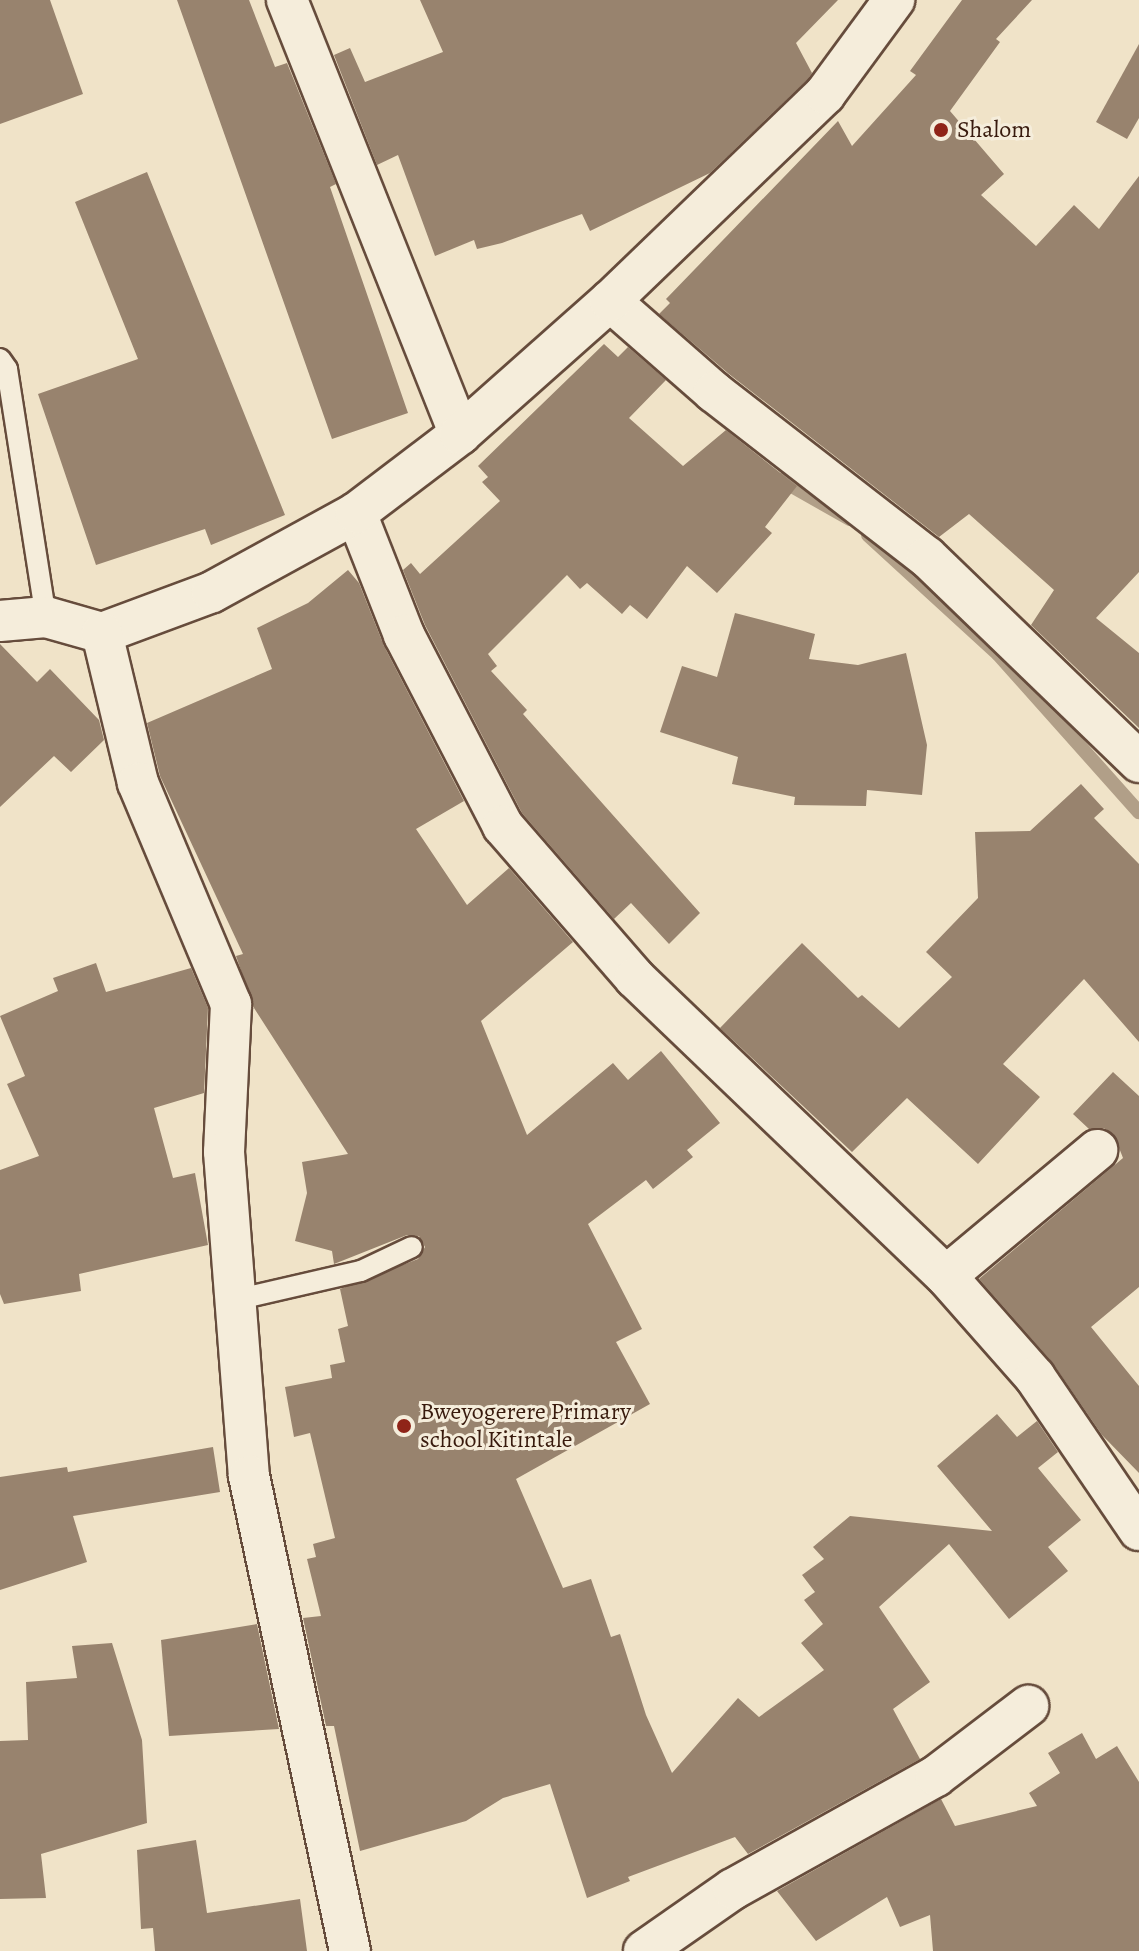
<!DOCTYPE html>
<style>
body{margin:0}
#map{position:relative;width:1139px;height:1951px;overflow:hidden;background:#f0e3c8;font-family:Alegreya,serif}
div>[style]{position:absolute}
.stream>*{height:14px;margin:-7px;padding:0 7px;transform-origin:7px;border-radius:7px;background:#b19f88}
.building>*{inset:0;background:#98836e}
.roads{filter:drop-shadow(2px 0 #664c3c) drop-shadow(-2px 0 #664c3c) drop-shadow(0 2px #664c3c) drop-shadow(0 -2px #664c3c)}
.lane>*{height:20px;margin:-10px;padding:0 10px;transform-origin:10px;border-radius:10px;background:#f5eddb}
.street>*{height:40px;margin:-20px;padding:0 20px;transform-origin:20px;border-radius:20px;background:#f5eddb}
.dots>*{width:22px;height:22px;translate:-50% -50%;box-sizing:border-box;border:4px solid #f5eddb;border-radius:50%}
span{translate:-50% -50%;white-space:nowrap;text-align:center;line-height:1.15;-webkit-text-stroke:6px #f5eddb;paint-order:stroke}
.poi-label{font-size:24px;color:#381a0d}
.left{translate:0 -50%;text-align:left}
</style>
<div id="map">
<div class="stream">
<div style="left:781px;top:480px;width:79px;rotate:29.5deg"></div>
<div style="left:868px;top:535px;width:176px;rotate:42.5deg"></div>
<div style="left:998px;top:654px;width:212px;rotate:48.3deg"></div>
</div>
<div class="building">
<div style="clip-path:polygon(0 0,50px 0,83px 94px,0 124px)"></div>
<div style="clip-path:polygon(177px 0,249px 0,275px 67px,287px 63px,336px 184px,330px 187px,408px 413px,332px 439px)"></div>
<div style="clip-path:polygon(420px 0,838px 0,796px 43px,812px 73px,808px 79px,710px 173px,590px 231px,582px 214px,502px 243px,477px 249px,474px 240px,435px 256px,398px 155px,377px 165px,334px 55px,350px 48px,365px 82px,443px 52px)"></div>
<div style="clip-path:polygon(962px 0,1032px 0,996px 39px,1000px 42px,950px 111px,1004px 174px,981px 195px,1036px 246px,1074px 205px,1099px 229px,1139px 176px,1139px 572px,1096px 618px,1139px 653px,1139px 728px,1031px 625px,1054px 590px,969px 514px,939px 537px,729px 374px,659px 314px,670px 303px,666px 299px,838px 121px,852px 146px,916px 75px,910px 71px)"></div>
<div style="clip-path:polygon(1139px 44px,1139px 118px,1127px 139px,1096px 122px)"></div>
<div style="clip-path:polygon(147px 172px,285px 515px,211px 545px,205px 529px,96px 565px,38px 394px,138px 359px,75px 202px)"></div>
<div style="clip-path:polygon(604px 344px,618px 357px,628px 347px,666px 380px,629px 418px,683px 466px,726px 430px,797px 486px,765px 527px,772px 533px,717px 593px,687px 566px,647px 619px,630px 605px,622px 614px,587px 583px,580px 589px,567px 575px,488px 654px,497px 666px,491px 671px,527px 710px,523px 714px,700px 913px,669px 944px,631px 903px,614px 919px,522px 813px,425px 625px,403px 570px,411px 563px,420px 574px,500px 501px,482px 482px,488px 477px,478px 466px)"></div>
<div style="clip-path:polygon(348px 570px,359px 583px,384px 646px,464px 801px,416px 829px,467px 905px,509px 868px,573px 942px,481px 1021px,527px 1135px,613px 1063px,628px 1080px,661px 1051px,720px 1123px,687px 1150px,693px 1157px,653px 1189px,646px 1180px,588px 1224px,642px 1329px,616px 1342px,650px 1404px,516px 1479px,563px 1588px,591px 1579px,611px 1637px,620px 1634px,646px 1715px,672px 1773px,738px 1698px,759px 1717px,824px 1670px,801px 1643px,823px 1624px,804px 1600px,815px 1592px,802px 1575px,824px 1559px,813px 1547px,850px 1516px,992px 1531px,937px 1466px,997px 1414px,1017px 1437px,1037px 1421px,1058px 1452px,1038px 1468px,1081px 1520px,1048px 1547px,1068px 1571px,1009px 1619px,949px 1544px,879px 1607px,930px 1682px,893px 1709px,920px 1759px,748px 1854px,735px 1837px,628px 1877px,630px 1881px,587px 1898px,550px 1784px,503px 1798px,466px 1821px,360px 1851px,334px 1726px,326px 1726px,303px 1618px,321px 1616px,307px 1559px,316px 1557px,313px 1544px,335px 1538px,310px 1433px,294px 1437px,285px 1387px,332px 1378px,330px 1365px,345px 1362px,338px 1329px,348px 1326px,340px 1289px,418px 1259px,425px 1247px,419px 1236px,407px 1235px,334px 1264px,332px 1251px,295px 1241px,307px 1193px,302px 1162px,348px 1154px,254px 1008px,236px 956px,243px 954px,160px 776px,147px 723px,272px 669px,257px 628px,308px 603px)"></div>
<div style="clip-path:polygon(735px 613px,815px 634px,809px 659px,858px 665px,906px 653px,927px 745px,922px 795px,867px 790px,866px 806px,794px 805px,795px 797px,732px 784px,738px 757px,660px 732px,682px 666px,717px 677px)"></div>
<div style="clip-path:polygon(0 644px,37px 682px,50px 669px,99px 720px,104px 740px,71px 772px,54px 756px,0 807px)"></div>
<div style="clip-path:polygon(1081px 784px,1104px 809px,1094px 818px,1139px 864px,1139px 1042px,1084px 979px,1003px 1064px,1040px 1097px,978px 1164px,907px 1098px,852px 1152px,720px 1028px,802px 943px,858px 998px,862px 995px,899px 1028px,952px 977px,926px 952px,978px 898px,975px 832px,1030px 831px)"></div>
<div style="clip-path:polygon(96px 963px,106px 992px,191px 968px,208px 1008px,204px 1093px,154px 1108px,173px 1178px,195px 1173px,208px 1245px,79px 1274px,81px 1291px,4px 1304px,0 1294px,0 1170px,39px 1156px,7px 1084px,25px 1076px,0 1016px,58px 991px,53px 978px)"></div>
<div style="clip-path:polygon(1113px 1072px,1139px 1096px,1139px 1287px,1091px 1327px,1139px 1386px,1139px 1473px,1102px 1435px,1052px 1362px,979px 1279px,1123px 1158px,1114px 1135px,1104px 1128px,1089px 1129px,1073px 1114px)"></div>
<div style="clip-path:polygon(213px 1447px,220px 1492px,73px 1516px,87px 1562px,0 1590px,0 1477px,67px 1467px,68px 1472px)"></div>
<div style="clip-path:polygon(257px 1624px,279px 1729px,169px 1736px,161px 1640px)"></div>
<div style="clip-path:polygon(112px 1643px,142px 1740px,147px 1823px,41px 1854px,46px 1898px,0 1899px,0 1741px,28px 1740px,26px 1682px,77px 1678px,72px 1646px)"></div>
<div style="clip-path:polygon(1082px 1733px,1096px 1759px,1117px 1746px,1139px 1782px,1139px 1951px,933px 1951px,930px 1915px,900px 1927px,887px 1897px,816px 1941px,777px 1891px,941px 1799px,955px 1826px,1037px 1806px,1029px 1793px,1060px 1773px,1048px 1753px)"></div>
<div style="clip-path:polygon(196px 1840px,207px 1913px,300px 1899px,307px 1951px,155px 1951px,153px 1928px,141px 1929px,137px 1850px)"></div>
</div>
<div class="roads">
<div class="lane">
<div style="left:0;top:359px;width:12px;rotate:55deg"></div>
<div style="left:7px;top:369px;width:251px;rotate:81.1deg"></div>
<div style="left:235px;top:1300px;width:129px;rotate:-13deg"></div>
<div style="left:361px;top:1271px;width:56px;rotate:-25.2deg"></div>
</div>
<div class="street">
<div style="left:287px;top:0;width:467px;rotate:68.3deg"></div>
<div style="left:610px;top:301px;width:138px;rotate:41.2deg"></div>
<div style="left:714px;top:392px;width:269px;rotate:37.8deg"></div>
<div style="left:927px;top:557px;width:295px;rotate:44deg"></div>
<div style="left:356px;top:513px;width:131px;rotate:68.5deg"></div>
<div style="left:404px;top:635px;width:215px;rotate:62.6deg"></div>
<div style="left:503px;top:826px;width:201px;rotate:49deg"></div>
<div style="left:635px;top:978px;width:431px;rotate:43.8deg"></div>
<div style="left:946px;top:1276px;width:135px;rotate:48.6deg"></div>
<div style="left:1035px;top:1377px;width:185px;rotate:55.8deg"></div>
<div style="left:0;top:621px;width:46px;rotate:-5deg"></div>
<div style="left:46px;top:617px;width:58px;rotate:15.9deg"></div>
<div style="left:102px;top:633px;width:117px;rotate:-20.4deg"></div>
<div style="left:212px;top:592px;width:164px;rotate:-28.7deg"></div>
<div style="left:356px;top:513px;width:131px;rotate:-37.2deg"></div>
<div style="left:460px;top:434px;width:200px;rotate:-41.6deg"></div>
<div style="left:610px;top:301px;width:298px;rotate:-43.9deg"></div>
<div style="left:825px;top:94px;width:117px;rotate:-53.7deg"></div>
<div style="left:102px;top:633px;width:154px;rotate:76.5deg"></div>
<div style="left:138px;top:783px;width:240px;rotate:67.2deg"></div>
<div style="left:231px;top:1004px;width:148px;rotate:92.7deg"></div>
<div style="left:224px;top:1152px;width:325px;rotate:85.6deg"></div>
<div style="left:249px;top:1476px;width:486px;rotate:78deg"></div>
<div style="left:946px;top:1276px;width:197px;rotate:-39.8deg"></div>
<div style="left:644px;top:1951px;width:108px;rotate:-34.9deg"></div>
<div style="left:733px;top:1889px;width:232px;rotate:-29.1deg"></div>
<div style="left:936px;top:1776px;width:116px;rotate:-37.3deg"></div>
</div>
</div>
<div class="dots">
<div style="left:941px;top:130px;background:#8f2418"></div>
<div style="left:404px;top:1426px;background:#8f2418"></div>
</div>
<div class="poi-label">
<span class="left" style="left:957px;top:130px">Shalom</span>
<span class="left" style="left:420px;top:1426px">Bweyogerere Primary<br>school Kitintale</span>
</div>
</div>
